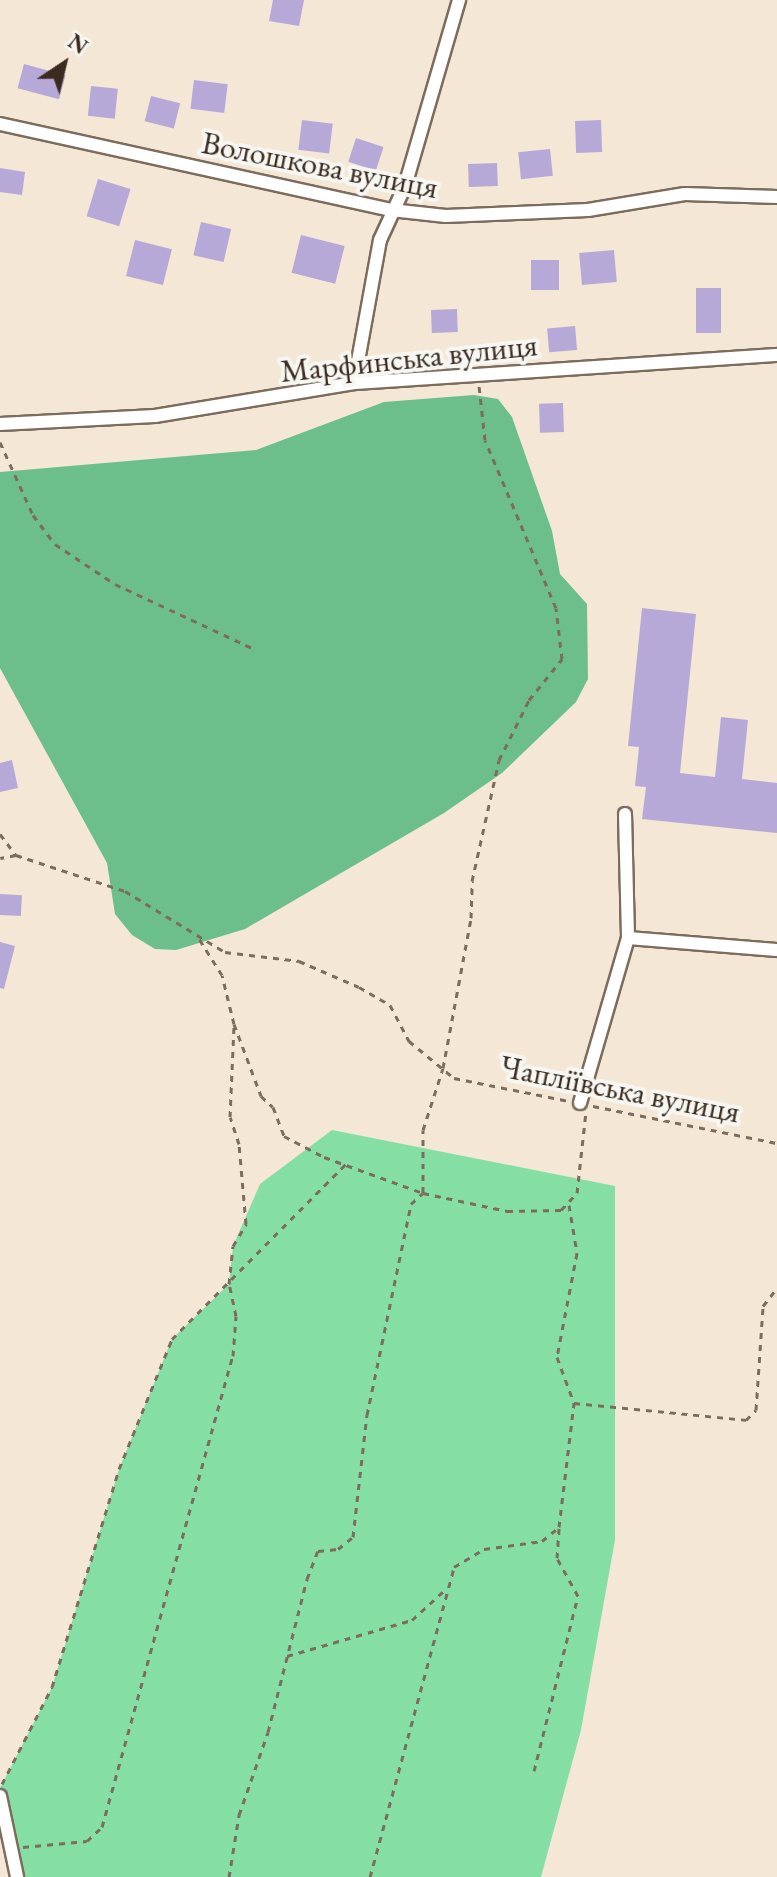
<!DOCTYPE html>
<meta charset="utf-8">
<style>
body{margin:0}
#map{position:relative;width:777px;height:1877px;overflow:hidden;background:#f4e7d5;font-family:"EB Garamond",serif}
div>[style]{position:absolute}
.green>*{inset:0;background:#85dfa5}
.forest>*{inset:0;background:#6cbe8a}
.building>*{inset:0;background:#b7a9d7;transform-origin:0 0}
.path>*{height:3px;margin-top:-1.5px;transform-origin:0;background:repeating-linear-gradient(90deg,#7c6c5e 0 6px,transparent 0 12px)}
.roads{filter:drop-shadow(2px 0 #7c6c5e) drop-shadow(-2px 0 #7c6c5e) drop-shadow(0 2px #7c6c5e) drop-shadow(0 -2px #7c6c5e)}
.minor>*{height:12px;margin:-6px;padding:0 6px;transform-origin:6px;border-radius:6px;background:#fff}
span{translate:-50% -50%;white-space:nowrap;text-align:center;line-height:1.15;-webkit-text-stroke:8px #f6f6f2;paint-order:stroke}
.street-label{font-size:32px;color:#3b2a1e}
.north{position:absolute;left:24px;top:24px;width:80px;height:80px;-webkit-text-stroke:6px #f6f6f2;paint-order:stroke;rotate:35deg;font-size:22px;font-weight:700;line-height:32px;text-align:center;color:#3b2a1e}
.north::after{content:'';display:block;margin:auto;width:28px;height:36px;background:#3b2a1e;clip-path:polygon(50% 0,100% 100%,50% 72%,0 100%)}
</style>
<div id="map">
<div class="green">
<div style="clip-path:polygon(332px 1130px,615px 1186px,615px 1540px,581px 1730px,541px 1877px,15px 1877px,0 1788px,52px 1687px,119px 1469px,172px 1339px,229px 1284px,233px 1246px,260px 1184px)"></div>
</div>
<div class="forest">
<div style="clip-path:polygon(474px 395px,498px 399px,512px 417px,552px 531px,560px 574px,587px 604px,588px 679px,576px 702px,502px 773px,444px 813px,245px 929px,176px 950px,155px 949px,132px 935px,115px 914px,107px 863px,0 668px,0 472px,256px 450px,384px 402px)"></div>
</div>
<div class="building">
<div style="clip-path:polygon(273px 0,304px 0,299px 26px,269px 21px)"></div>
<div style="left:24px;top:64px;width:43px;height:25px;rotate:15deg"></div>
<div style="left:194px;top:80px;width:34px;height:29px;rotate:7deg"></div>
<div style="left:91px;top:86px;width:27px;height:30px;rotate:6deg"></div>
<div style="left:151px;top:96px;width:30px;height:26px;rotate:14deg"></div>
<div style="left:302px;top:120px;width:31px;height:30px;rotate:7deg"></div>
<div style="left:601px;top:120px;width:32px;height:26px;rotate:88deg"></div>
<div style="left:356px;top:138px;width:29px;height:25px;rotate:18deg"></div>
<div style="left:550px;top:149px;width:27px;height:32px;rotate:84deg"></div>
<div style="left:497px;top:163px;width:23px;height:29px;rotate:88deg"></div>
<div style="clip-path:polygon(0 168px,25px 172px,22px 195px,0 192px)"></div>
<div style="left:98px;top:179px;width:34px;height:39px;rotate:17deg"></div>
<div style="left:201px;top:222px;width:31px;height:34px;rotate:13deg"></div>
<div style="left:301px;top:235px;width:45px;height:39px;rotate:14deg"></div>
<div style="left:135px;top:240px;width:38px;height:37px;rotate:14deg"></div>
<div style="left:614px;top:250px;width:32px;height:35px;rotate:85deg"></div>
<div style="left:531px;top:260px;width:28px;height:30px"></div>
<div style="left:696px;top:288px;width:25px;height:45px"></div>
<div style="left:457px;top:309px;width:23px;height:26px;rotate:88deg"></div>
<div style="left:575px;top:326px;width:24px;height:28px;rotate:85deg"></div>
<div style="left:563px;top:403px;width:29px;height:24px;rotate:88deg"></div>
<div style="clip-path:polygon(642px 608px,696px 614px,680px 773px,715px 777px,721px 717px,748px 720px,742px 779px,777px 783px,777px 833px,642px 819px,646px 787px,635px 786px,639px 747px,628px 746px)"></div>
<div style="clip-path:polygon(12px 760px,18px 788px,0 792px,0 763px)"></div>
<div style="left:0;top:894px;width:22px;height:21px;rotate:3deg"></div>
<div style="clip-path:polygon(0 942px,15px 946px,4px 989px,0 988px)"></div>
</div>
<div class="path">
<div style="left:0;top:442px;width:80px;rotate:65.7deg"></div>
<div style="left:33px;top:515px;width:36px;rotate:53deg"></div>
<div style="left:55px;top:544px;width:72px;rotate:33.7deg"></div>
<div style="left:115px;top:584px;width:151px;rotate:25deg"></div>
<div style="left:0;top:834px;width:26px;rotate:53deg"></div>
<div style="left:16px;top:855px;width:16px;rotate:169deg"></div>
<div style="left:16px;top:855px;width:115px;rotate:18.3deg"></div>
<div style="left:125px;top:891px;width:117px;rotate:31.4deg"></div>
<div style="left:225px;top:952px;width:75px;rotate:6.9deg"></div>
<div style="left:299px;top:961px;width:65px;rotate:23.4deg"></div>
<div style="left:359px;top:987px;width:36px;rotate:30deg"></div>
<div style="left:390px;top:1005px;width:41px;rotate:62.2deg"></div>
<div style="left:409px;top:1041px;width:58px;rotate:39.4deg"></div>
<div style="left:454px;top:1078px;width:117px;rotate:11.3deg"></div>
<div style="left:234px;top:1024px;width:77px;rotate:69.4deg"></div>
<div style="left:261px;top:1096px;width:16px;rotate:43deg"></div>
<div style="left:273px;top:1107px;width:31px;rotate:69deg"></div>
<div style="left:284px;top:1136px;width:45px;rotate:27.7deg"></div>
<div style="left:324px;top:1157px;width:105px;rotate:20deg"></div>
<div style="left:423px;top:1193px;width:63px;rotate:-90deg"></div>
<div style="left:423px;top:1130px;width:65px;rotate:-72.1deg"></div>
<div style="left:443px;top:1068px;width:153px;rotate:-79.4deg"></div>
<div style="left:471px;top:918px;width:37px;rotate:-88deg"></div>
<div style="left:472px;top:881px;width:124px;rotate:-77.4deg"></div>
<div style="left:499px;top:760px;width:67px;rotate:-63.4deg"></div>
<div style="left:529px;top:700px;width:53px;rotate:-51.2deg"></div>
<div style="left:562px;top:659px;width:51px;rotate:-96.7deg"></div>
<div style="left:556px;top:608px;width:182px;rotate:-112.9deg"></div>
<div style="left:485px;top:440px;width:54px;rotate:-96.3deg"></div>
<div style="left:593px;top:1106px;width:188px;rotate:11.4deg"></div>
<div style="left:569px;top:1205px;width:49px;rotate:80.5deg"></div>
<div style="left:577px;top:1253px;width:106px;rotate:100.9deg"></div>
<div style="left:557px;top:1357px;width:49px;rotate:69.7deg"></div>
<div style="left:287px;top:1656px;width:130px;rotate:-16.1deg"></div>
<div style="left:412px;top:1620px;width:46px;rotate:-42.4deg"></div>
<div style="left:534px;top:1771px;width:180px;rotate:-75.9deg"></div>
<div style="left:578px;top:1596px;width:43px;rotate:-118.9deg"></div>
<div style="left:557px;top:1558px;width:31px;rotate:-86deg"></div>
<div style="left:2px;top:1784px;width:109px;rotate:-62.7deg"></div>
<div style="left:52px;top:1687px;width:228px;rotate:-72.9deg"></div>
<div style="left:119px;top:1469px;width:140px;rotate:-67.8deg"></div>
<div style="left:172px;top:1339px;width:247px;rotate:-45.2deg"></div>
<div style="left:23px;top:1847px;width:64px;rotate:-5.4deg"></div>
<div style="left:87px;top:1841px;width:21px;rotate:-43deg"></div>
<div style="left:102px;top:1827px;width:489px;rotate:-74.5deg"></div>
<div style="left:233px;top:1356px;width:40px;rotate:-85.7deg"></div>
<div style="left:236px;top:1316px;width:33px;rotate:-102deg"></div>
<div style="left:229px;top:1284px;width:38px;rotate:-84deg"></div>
<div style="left:233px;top:1246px;width:26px;rotate:-59deg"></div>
<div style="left:246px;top:1224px;width:80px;rotate:-95deg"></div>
<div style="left:239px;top:1144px;width:28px;rotate:-108deg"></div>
<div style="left:230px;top:1117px;width:93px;rotate:-87.5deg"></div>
<div style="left:234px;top:1024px;width:50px;rotate:-103.8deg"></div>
<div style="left:222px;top:975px;width:45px;rotate:-122.3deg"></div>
<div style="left:229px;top:1877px;width:63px;rotate:-80.8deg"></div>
<div style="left:239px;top:1815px;width:88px;rotate:-70.7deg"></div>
<div style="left:268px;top:1732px;width:158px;rotate:-75.7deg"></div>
<div style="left:307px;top:1579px;width:30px;rotate:-69deg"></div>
<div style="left:318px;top:1551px;width:20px;rotate:-6deg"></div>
<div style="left:338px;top:1549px;width:19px;rotate:-39deg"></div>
<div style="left:353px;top:1537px;width:123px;rotate:-83.5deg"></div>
<div style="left:367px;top:1415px;width:216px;rotate:-78.2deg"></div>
<div style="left:411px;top:1204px;width:16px;rotate:-43deg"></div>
<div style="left:423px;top:1193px;width:86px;rotate:12.1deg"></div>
<div style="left:507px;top:1211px;width:54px;rotate:-1.1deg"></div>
<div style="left:561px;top:1210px;width:23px;rotate:-47deg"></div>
<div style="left:577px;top:1193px;width:81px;rotate:-83.7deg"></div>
<div style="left:370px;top:1877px;width:321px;rotate:-74.8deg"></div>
<div style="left:454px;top:1567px;width:35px;rotate:-31deg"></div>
<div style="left:484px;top:1549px;width:59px;rotate:-7.9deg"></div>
<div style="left:542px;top:1541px;width:22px;rotate:-39deg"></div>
<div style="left:559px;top:1527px;width:125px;rotate:-83.1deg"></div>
<div style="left:574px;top:1403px;width:173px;rotate:5.6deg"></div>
<div style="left:746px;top:1420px;width:14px;rotate:-45deg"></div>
<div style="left:756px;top:1410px;width:104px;rotate:-86.1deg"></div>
<div style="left:763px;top:1306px;width:23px;rotate:-52deg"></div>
</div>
<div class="roads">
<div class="minor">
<div style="left:0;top:124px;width:400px;rotate:12.4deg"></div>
<div style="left:391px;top:210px;width:55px;rotate:6.2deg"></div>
<div style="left:446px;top:216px;width:142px;rotate:-2.4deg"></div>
<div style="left:588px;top:210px;width:98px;rotate:-9.4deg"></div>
<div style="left:685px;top:194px;width:92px;rotate:1.9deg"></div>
<div style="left:354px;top:383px;width:145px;rotate:-79.7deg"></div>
<div style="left:380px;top:240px;width:60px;rotate:-65.2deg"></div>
<div style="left:405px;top:186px;width:194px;rotate:-73.8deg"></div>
<div style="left:0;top:424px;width:155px;rotate:-3deg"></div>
<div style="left:155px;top:416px;width:202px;rotate:-9.4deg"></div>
<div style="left:354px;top:383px;width:424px;rotate:-3.8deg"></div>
<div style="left:625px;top:814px;width:124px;rotate:88.6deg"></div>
<div style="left:628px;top:938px;width:149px;rotate:4.6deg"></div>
<div style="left:580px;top:1103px;width:172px;rotate:-73.8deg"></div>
<div style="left:0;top:1796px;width:83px;rotate:78.1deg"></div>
</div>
</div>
<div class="street-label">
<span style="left:320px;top:165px;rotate:11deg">Волошкова вулиця</span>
<span style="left:409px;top:358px;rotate:-6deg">Марфинська вулиця</span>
<span style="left:620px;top:1089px;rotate:11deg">Чапліївська вулиця</span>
</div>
<div class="north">N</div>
</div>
